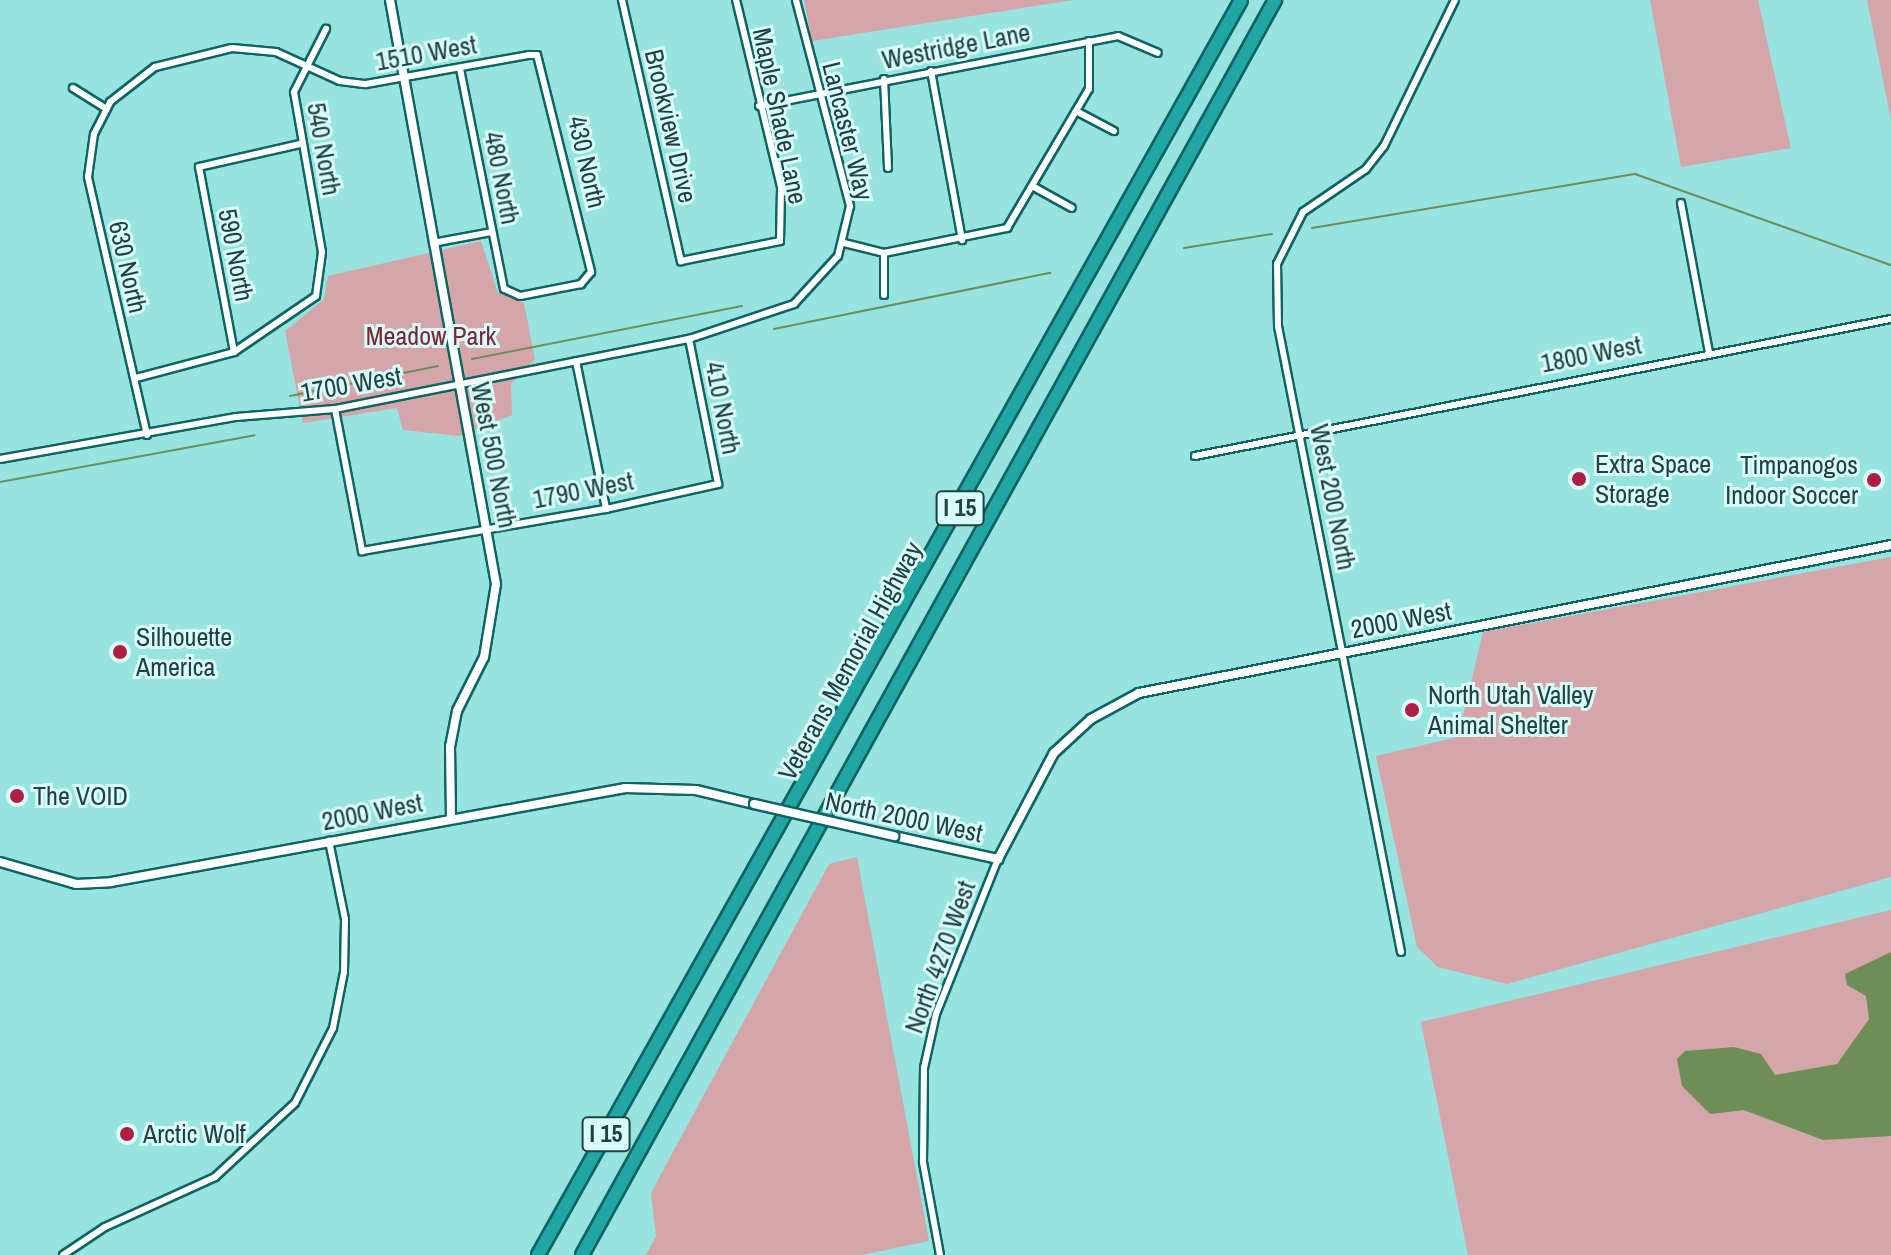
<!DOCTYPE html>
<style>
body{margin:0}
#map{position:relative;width:1891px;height:1255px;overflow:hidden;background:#97e3e0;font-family:"Archivo Narrow",sans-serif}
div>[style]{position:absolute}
.green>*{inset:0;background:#d4a5a9}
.water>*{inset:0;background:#6e8e58}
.stream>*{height:2px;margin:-1px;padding:0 1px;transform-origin:1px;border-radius:1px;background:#6e8e58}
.roads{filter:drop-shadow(2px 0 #0d6463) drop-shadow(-2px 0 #0d6463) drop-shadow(0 2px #0d6463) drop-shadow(0 -2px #0d6463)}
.minor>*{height:6px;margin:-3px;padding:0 3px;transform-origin:3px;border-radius:3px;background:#fff}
.tertiary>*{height:8px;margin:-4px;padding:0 4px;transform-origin:4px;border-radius:4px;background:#fff}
.motorway>*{height:12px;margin:-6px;padding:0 6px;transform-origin:6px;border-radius:6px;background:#21a6a4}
.bridges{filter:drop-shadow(2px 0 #0d6463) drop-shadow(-2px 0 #0d6463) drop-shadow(0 2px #0d6463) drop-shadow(0 -2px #0d6463)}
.tertiary-bridge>*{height:8px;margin:-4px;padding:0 4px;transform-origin:4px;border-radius:4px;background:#fff}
.dots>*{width:22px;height:22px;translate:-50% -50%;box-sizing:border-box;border:4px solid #d8fcfa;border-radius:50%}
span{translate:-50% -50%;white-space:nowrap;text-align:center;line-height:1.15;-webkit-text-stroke:6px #d8fcfa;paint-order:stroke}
.shield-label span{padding:2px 6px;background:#d8fcfa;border:2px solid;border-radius:6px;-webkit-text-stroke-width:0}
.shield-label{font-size:24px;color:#21403f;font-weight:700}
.street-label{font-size:26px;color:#21403f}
.park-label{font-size:26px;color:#7a2635}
.poi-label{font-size:26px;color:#21403f}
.left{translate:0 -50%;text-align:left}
.right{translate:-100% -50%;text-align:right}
</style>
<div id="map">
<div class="green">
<div style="clip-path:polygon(804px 0,1073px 0,812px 41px)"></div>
<div style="clip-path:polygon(1650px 0,1758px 0,1791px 148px,1681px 167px)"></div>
<div style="clip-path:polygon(1867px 0,1891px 0,1891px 120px)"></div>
<div style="clip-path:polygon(481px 241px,498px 293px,524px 303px,535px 359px,511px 384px,512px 415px,460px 436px,403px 430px,397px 408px,303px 423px,285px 331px,324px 299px,328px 276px)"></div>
<div style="clip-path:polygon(1891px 557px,1891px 877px,1507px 984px,1438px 967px,1417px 947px,1376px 756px,1458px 737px,1483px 632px)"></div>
<div style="clip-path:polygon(857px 857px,929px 1241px,862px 1255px,646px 1255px,656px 1236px,651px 1194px,661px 1174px,829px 864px)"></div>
<div style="clip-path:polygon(1891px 910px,1891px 1255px,1468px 1255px,1421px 1022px)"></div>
</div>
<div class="water">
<div style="clip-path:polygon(1891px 952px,1891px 1136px,1823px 1140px,1744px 1110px,1710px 1114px,1682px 1086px,1677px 1059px,1685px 1051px,1734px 1047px,1761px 1054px,1775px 1075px,1837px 1064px,1869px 1019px,1866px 996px,1847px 985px,1845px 974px)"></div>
</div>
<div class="stream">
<div style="left:1312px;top:228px;width:327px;rotate:-9.5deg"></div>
<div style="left:1635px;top:174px;width:272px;rotate:19.6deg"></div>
<div style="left:1184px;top:248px;width:89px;rotate:-9deg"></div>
<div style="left:774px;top:329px;width:282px;rotate:-11.5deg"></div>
<div style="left:472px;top:359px;width:275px;rotate:-11.1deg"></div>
<div style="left:290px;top:396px;width:151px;rotate:-11.5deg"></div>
<div style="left:0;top:482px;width:259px;rotate:-10.4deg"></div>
</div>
<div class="roads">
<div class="minor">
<div style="left:622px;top:0;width:268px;rotate:77.3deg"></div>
<div style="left:681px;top:261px;width:101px;rotate:-11.4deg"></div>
<div style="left:780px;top:241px;width:54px;rotate:-88.9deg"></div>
<div style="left:781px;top:187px;width:192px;rotate:-103.5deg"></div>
<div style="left:931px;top:71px;width:172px;rotate:79.6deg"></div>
<div style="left:884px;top:79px;width:89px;rotate:87.4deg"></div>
<div style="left:73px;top:88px;width:39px;rotate:32deg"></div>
<div style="left:759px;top:106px;width:366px;rotate:-11deg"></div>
<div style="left:1118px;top:36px;width:43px;rotate:23deg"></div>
<div style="left:1076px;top:111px;width:43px;rotate:27.8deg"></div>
<div style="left:1034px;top:187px;width:43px;rotate:28.9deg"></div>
<div style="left:1681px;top:203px;width:152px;rotate:79.4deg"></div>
<div style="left:433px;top:243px;width:60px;rotate:-10.6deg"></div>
<div style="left:844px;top:243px;width:41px;rotate:14deg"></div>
<div style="left:884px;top:253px;width:126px;rotate:-11.5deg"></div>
<div style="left:1007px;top:228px;width:161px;rotate:-59.5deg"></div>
<div style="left:1089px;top:89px;width:48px;rotate:-90deg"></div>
<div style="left:884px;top:253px;width:42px;rotate:90deg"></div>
<div style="left:234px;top:352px;width:188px;rotate:-100.7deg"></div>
<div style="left:199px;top:167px;width:104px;rotate:-12.8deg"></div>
<div style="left:576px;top:361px;width:151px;rotate:78.5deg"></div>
<div style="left:136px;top:378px;width:101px;rotate:-14.9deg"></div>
<div style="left:234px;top:352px;width:99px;rotate:-34.3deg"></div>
<div style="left:316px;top:296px;width:44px;rotate:-82.2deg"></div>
<div style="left:322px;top:252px;width:162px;rotate:-99.9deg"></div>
<div style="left:294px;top:92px;width:71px;rotate:-63.1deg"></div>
<div style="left:335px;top:409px;width:145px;rotate:79.2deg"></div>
<div style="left:362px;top:551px;width:248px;rotate:-9.8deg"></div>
<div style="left:606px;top:509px;width:115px;rotate:-12.6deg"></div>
<div style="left:718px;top:484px;width:148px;rotate:-101.3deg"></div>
<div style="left:147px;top:435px;width:265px;rotate:-102.9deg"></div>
<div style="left:88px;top:177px;width:43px;rotate:-82.1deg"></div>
<div style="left:94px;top:134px;width:36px;rotate:-63deg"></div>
<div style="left:110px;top:102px;width:57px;rotate:-37.9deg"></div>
<div style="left:155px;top:67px;width:79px;rotate:-13.9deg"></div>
<div style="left:232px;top:48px;width:44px;rotate:5.2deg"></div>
<div style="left:276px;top:52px;width:70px;rotate:24.4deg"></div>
<div style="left:340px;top:81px;width:26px;rotate:7deg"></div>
<div style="left:366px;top:84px;width:166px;rotate:-10.1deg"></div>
<div style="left:529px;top:55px;width:8px"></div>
<div style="left:537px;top:55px;width:224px;rotate:76deg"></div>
<div style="left:591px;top:272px;width:16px;rotate:130deg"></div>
<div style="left:581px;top:284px;width:62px;rotate:168.9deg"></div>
<div style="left:520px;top:296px;width:17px;rotate:-156deg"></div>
<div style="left:504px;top:289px;width:225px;rotate:-101.3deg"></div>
<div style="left:1195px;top:456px;width:709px;rotate:-11.14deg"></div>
<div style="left:0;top:459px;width:240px;rotate:-10.1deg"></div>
<div style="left:236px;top:417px;width:99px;rotate:-4.6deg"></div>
<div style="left:335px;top:409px;width:361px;rotate:-11.2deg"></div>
<div style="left:689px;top:339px;width:111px;rotate:-18.4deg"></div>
<div style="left:794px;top:304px;width:65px;rotate:-47.5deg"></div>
<div style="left:838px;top:256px;width:51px;rotate:-76.5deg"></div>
<div style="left:850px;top:206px;width:213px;rotate:-104.7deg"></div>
<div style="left:1401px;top:952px;width:638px;rotate:-101.12deg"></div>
<div style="left:1278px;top:326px;width:62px;rotate:-90.9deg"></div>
<div style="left:1277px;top:264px;width:58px;rotate:-63.4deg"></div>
<div style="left:1303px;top:212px;width:76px;rotate:-34.3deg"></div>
<div style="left:1366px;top:169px;width:29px;rotate:-52deg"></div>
<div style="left:1384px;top:146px;width:162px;rotate:-64.1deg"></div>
<div style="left:63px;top:1255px;width:50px;rotate:-33.7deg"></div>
<div style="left:105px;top:1227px;width:121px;rotate:-24.4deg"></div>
<div style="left:215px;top:1177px;width:109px;rotate:-42.8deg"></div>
<div style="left:295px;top:1103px;width:84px;rotate:-63.1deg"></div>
<div style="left:333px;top:1028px;width:57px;rotate:-78.9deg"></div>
<div style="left:344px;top:972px;width:53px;rotate:-88.9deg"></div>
<div style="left:345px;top:919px;width:80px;rotate:-101.6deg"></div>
<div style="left:940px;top:1255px;width:95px;rotate:-100.4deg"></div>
<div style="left:923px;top:1162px;width:94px;rotate:-89.4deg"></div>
<div style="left:924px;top:1068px;width:55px;rotate:-77.5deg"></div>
<div style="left:936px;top:1014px;width:167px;rotate:-68.2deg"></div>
</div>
<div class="tertiary">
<div style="left:390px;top:0;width:594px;rotate:79.71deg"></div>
<div style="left:496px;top:584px;width:74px;rotate:99.3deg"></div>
<div style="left:484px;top:657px;width:60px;rotate:116.6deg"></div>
<div style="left:457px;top:711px;width:36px;rotate:101deg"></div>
<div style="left:450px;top:746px;width:72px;rotate:89.2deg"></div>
<div style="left:894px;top:836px;width:107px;rotate:12.5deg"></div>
<div style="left:998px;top:859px;width:120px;rotate:-62.2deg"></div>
<div style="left:1054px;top:753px;width:50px;rotate:-42.6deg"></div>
<div style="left:1091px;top:719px;width:55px;rotate:-28.4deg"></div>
<div style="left:1139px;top:693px;width:766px;rotate:-11.13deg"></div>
<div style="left:0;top:862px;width:79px;rotate:16.1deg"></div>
<div style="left:76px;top:884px;width:35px;rotate:-3deg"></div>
<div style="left:111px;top:882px;width:523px;rotate:-10.36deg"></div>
<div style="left:625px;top:788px;width:71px;rotate:1.6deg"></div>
<div style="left:696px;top:790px;width:60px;rotate:13.6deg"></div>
</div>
<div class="motorway">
<div style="left:538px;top:1255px;width:1438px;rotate:-60.74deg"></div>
<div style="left:582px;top:1255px;width:1434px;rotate:-61.09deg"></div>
</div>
</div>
<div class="bridges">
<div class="tertiary-bridge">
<div style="left:754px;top:804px;width:144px;rotate:12.9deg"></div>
</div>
</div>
<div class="dots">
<div style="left:1579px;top:479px;background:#b01e43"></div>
<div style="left:1874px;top:480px;background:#b01e43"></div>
<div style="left:120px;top:652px;background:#b01e43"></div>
<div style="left:1412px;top:710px;background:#b01e43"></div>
<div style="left:17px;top:796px;background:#b01e43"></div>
<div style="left:127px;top:1134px;background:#b01e43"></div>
</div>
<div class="shield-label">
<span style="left:960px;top:508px">I 15</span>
<span style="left:606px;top:1134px">I 15</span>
</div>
<div class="street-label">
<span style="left:956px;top:46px;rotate:-11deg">Westridge Lane</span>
<span style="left:426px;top:53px;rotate:-10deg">1510 West</span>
<span style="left:780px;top:116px;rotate:78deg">Maple Shade Lane</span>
<span style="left:671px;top:126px;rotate:77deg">Brookview Drive</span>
<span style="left:848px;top:131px;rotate:76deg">Lancaster Way</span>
<span style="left:324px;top:149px;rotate:80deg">540 North</span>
<span style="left:587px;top:162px;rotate:77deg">430 North</span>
<span style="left:502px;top:178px;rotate:79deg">480 North</span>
<span style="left:236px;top:255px;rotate:79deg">590 North</span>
<span style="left:128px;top:267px;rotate:77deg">630 North</span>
<span style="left:1591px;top:354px;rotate:-11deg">1800 West</span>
<span style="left:351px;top:384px;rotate:-10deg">1700 West</span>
<span style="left:723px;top:408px;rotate:79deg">410 North</span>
<span style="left:494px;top:455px;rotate:79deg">West 500 North</span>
<span style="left:583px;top:490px;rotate:-11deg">1790 West</span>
<span style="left:1333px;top:497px;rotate:79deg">West 200 North</span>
<span style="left:1401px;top:620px;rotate:-11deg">2000 West</span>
<span style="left:850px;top:661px;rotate:-61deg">Veterans Memorial Highway</span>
<span style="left:372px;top:812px;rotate:-11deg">2000 West</span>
<span style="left:904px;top:817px;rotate:12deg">North 2000 West</span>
<span style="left:940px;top:957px;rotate:-70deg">North 4270 West</span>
</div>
<div class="park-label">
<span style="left:431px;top:336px">Meadow Park</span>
</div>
<div class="poi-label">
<span class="left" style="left:1595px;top:479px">Extra Space<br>Storage</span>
<span class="right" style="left:1858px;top:480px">Timpanogos<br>Indoor Soccer</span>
<span class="left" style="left:136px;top:652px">Silhouette<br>America</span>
<span class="left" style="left:1428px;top:710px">North Utah Valley<br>Animal Shelter</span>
<span class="left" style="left:33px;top:796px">The VOID</span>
<span class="left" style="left:143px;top:1134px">Arctic Wolf</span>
</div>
</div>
